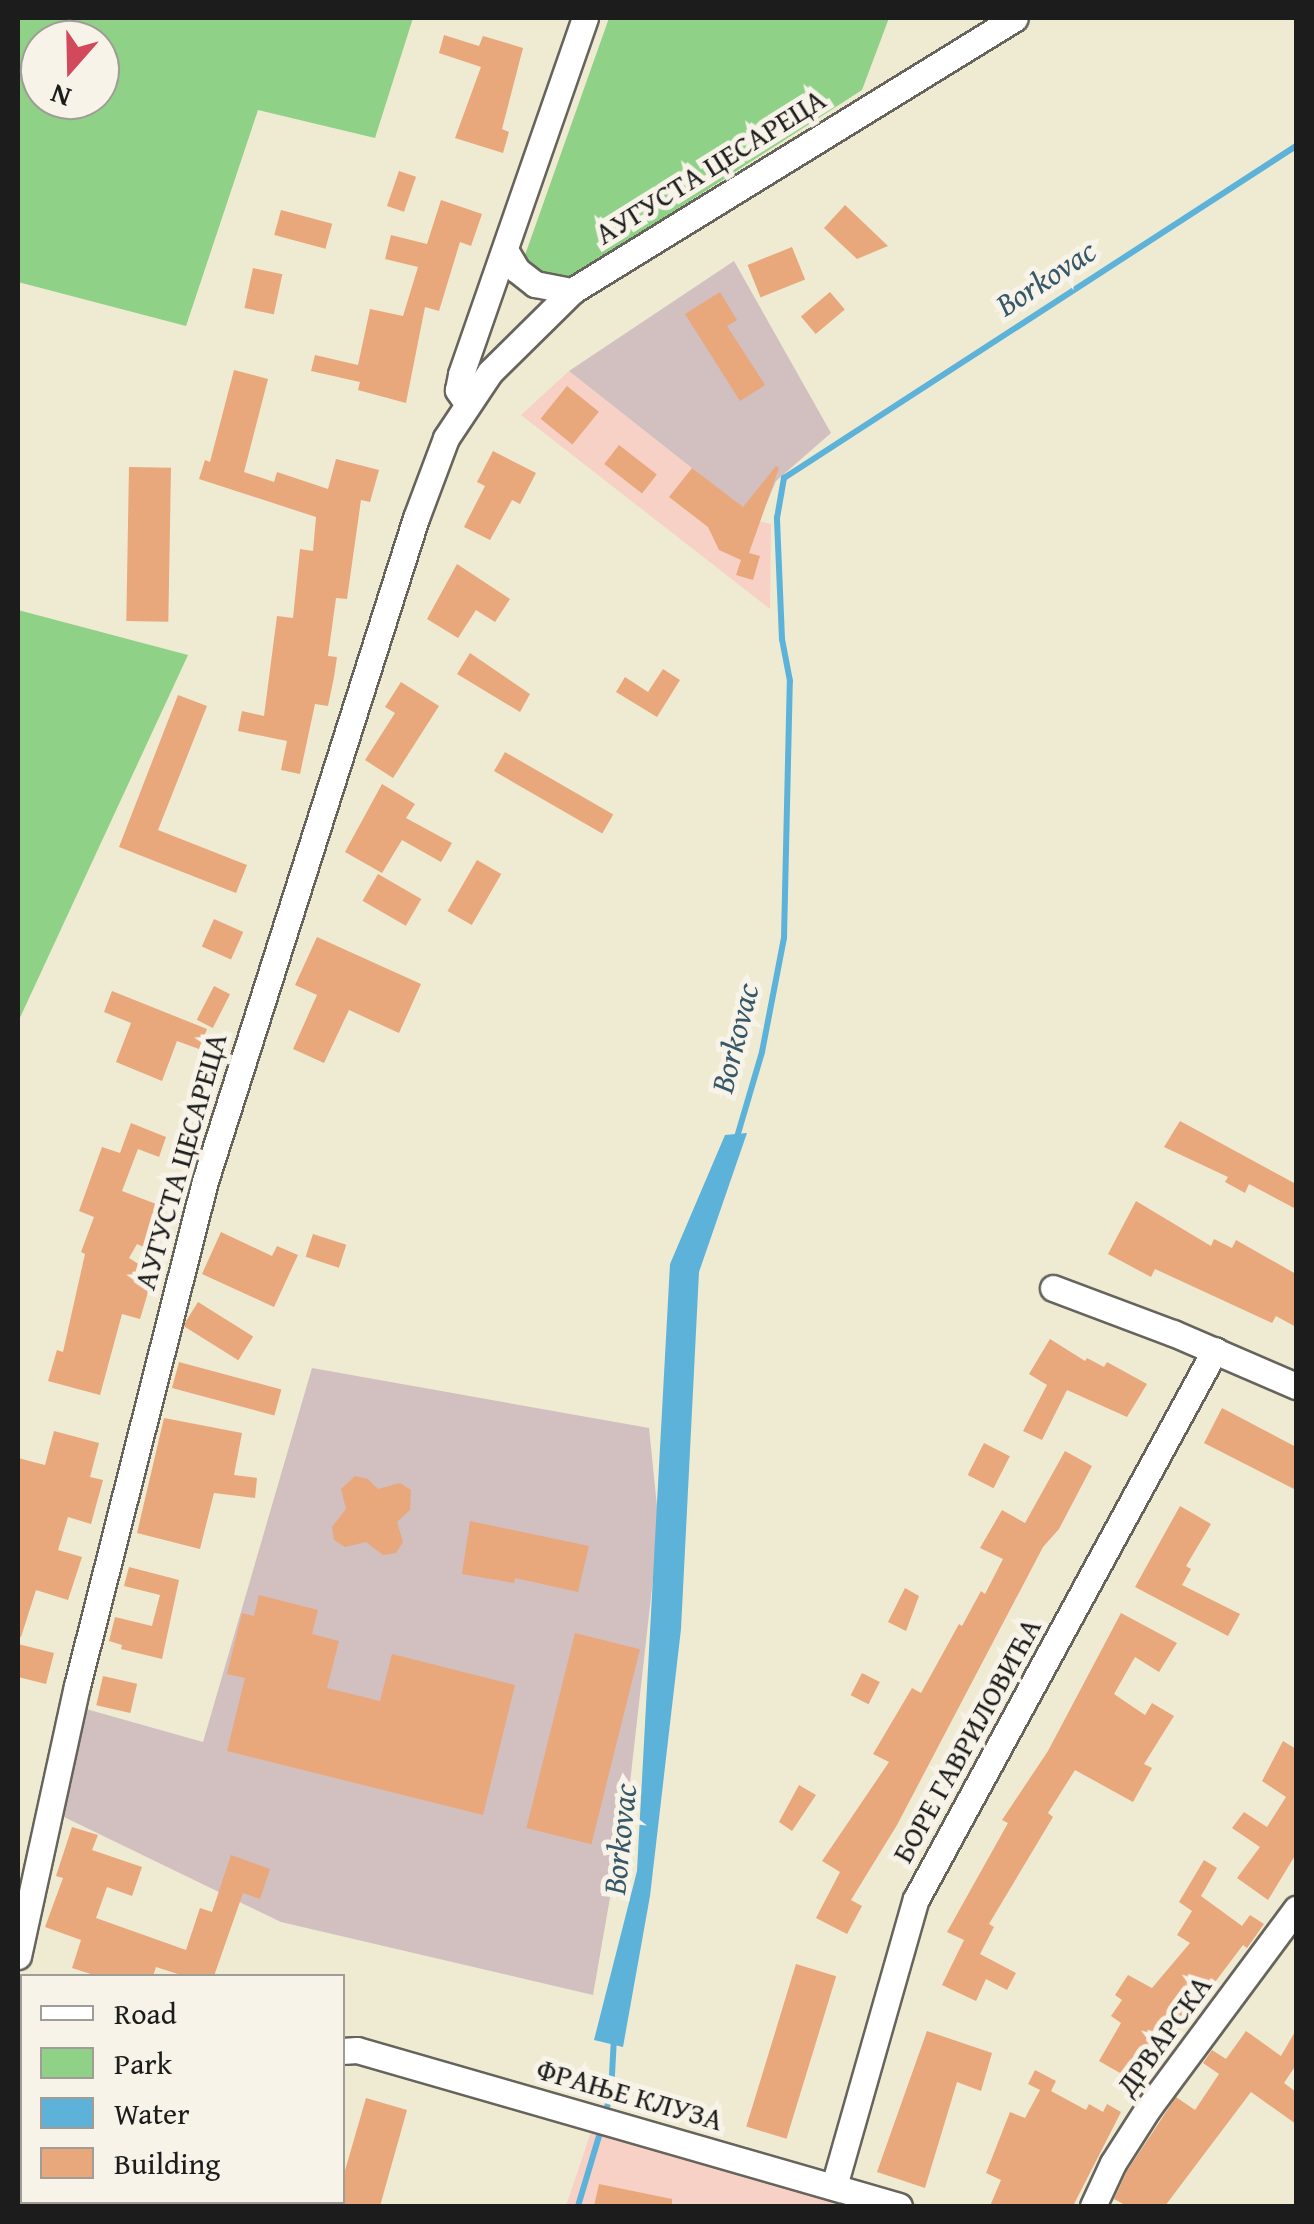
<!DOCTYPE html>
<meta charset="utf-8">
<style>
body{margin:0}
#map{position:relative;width:1314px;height:2224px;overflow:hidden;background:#efead2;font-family:"Gentium Book Plus",serif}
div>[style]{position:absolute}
.built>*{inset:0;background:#f7d1c6}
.industrial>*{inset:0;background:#d2bfbf}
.green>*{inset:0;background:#90d188}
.water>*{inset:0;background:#5db2d9}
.stream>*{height:6px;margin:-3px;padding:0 3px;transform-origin:3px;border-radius:3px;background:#5db2d9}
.building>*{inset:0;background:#e9a77c;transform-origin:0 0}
.roads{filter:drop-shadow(2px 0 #66645c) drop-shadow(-2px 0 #66645c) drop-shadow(0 2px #66645c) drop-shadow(0 -2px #66645c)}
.minor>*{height:25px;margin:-12.5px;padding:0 12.5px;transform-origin:12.5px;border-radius:12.5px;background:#fff}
span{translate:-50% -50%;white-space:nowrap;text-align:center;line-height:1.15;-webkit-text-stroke:10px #f7f3e8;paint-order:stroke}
.street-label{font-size:30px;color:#1c1c1c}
.water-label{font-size:32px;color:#365868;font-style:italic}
.frame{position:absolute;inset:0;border:20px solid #1c1c1c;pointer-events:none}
.legend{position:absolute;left:20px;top:1974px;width:325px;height:230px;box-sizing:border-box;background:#f7f3e8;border:2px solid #9f9d96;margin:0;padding:12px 18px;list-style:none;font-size:30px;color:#1c1c1c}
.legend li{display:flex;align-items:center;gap:20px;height:50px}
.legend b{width:50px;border:2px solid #9f9d96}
.north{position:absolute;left:20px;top:20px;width:100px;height:100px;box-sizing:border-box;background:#f7f3e8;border:2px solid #9f9d96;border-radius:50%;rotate:200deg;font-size:28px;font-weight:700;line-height:40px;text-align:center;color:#1c1c1c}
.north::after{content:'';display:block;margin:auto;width:35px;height:45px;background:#d1495b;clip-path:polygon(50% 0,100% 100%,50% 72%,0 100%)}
</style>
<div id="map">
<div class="built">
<div style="clip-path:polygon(569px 371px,759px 521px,771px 524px,770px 609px,521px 415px)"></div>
<div style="clip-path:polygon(596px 2117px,680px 2129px,918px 2204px,566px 2206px)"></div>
</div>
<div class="industrial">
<div style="clip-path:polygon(734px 261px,831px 433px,776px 481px,759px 521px,569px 371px)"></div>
<div style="clip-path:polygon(312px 1368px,649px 1428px,659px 1526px,630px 1783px,593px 1995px,281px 1922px,60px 1815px,86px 1709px,203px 1742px)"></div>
</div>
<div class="green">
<div style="clip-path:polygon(evenodd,18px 18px,413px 18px,375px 138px,258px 110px,186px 326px,18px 282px,18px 18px,40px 40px,100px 40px,100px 100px,40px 100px,40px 40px)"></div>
<div style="clip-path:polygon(609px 18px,889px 18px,862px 90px,572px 277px,541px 274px,525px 255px)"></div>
<div style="clip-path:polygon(18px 610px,188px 655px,18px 1022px)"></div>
</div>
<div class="water">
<div style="clip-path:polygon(747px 1133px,699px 1272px,681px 1629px,650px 1896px,623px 2047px,594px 2040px,637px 1871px,670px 1264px,725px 1135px)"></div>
</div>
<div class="stream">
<div style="left:737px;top:1137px;width:89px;rotate:-73.6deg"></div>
<div style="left:762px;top:1052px;width:116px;rotate:-79.1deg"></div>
<div style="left:784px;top:938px;width:257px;rotate:-88.7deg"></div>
<div style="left:790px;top:681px;width:43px;rotate:-100.8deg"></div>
<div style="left:782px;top:639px;width:121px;rotate:-92.4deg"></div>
<div style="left:777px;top:518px;width:41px;rotate:-80.1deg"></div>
<div style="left:784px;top:478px;width:610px;rotate:-32.96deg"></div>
<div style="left:605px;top:2114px;width:22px;rotate:-74deg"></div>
<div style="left:611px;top:2093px;width:55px;rotate:-86.9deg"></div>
<div style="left:578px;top:2206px;width:84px;rotate:-73.3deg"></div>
</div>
<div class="building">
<div style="clip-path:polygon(444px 35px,479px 46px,483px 36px,523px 48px,502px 129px,509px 132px,503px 153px,455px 138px,481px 67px,439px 53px)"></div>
<div style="left:399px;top:171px;width:18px;height:37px;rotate:19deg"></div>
<div style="clip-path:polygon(441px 200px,482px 214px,471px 246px,460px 242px,439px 311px,425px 307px,406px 403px,358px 390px,360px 382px,311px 371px,315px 355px,358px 365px,370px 309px,403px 316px,418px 267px,385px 259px,391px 235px,427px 244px)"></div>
<div style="clip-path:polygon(845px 205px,888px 246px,857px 259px,824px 228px)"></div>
<div style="left:281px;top:210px;width:53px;height:26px;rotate:15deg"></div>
<div style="left:792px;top:247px;width:35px;height:48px;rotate:68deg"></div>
<div style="left:253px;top:268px;width:30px;height:41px;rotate:12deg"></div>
<div style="clip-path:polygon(720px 292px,737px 320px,727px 326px,765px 385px,740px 401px,685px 314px)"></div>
<div style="left:830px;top:292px;width:23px;height:38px;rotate:50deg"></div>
<div style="clip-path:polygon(234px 370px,268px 379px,244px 472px,274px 482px,277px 472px,328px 489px,336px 459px,379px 470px,370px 502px,361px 500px,347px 599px,336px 598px,328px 656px,337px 657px,334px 677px,328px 706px,315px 704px,300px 774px,281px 770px,287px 741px,238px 731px,242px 711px,264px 716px,277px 616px,293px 618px,300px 549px,313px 551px,316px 517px,199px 479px,205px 460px,210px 462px)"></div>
<div style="left:567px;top:386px;width:41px;height:42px;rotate:39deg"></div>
<div style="left:619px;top:445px;width:48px;height:24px;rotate:38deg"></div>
<div style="clip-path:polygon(493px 451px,536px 473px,520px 504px,512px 500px,490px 540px,464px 527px,485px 486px,477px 482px)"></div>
<div style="clip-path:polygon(776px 466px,779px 468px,749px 553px,760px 556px,753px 580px,736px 575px,741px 560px,719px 550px,708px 527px,669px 497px,692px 468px,743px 507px)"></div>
<div style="left:129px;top:467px;width:42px;height:154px;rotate:1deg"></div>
<div style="clip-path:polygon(457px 564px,510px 599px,495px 622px,476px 610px,458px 638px,427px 619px)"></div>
<div style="clip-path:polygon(470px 653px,530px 694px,520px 712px,457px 674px)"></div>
<div style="clip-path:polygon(663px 669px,680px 680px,657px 717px,616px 692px,625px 677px,648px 692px)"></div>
<div style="clip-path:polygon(401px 682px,439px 706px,393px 778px,365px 760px,395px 713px,385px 707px)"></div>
<div style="clip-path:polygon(178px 695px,207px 706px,158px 830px,247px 865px,236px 893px,119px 847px)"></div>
<div style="left:505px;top:752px;width:125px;height:22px;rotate:30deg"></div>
<div style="clip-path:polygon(382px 784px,415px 804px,406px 818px,452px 843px,441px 862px,402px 840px,382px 873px,345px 852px)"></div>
<div style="left:477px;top:860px;width:28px;height:59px;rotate:30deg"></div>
<div style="left:378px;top:874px;width:50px;height:31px;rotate:30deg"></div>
<div style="left:214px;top:919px;width:32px;height:30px;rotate:24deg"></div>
<div style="clip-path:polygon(317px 937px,421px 984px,399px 1033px,349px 1010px,324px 1063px,293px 1049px,317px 995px,295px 985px)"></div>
<div style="left:214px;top:986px;width:18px;height:38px;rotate:27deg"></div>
<div style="clip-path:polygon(112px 991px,207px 1029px,199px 1049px,177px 1041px,162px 1081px,116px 1062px,131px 1023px,104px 1012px)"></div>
<div style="clip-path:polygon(1180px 1121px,1296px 1184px,1296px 1209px,1249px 1184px,1245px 1193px,1225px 1182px,1228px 1177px,1164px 1147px)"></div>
<div style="clip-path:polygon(131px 1123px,166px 1137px,159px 1157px,138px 1149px,122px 1191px,164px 1207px,148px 1249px,137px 1244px,129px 1258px,151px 1272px,145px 1288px,149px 1289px,140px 1319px,122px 1314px,100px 1395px,48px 1381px,57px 1350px,63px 1352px,85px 1254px,81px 1252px,94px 1217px,79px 1211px,102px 1147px,120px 1153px)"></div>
<div style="clip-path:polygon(1136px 1201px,1211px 1246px,1214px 1239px,1232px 1248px,1236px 1240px,1296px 1274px,1296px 1327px,1276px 1316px,1272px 1323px,1155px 1269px,1151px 1277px,1108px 1254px)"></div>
<div style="clip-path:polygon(221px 1232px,272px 1256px,277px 1246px,298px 1255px,274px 1307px,202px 1274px)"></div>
<div style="left:313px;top:1234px;width:35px;height:24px;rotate:18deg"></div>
<div style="left:198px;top:1302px;width:65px;height:28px;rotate:32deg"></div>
<div style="clip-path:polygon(1050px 1339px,1085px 1361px,1087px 1358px,1104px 1367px,1107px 1362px,1147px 1384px,1127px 1417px,1067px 1390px,1042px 1440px,1023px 1431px,1047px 1385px,1029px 1374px)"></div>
<div style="left:179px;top:1362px;width:106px;height:27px;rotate:15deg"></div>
<div style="clip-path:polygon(1222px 1408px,1296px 1447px,1296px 1490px,1204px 1443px)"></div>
<div style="clip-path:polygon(164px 1418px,242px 1433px,234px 1475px,257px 1478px,255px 1498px,214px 1493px,200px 1549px,137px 1533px)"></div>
<div style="clip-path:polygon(54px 1431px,99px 1443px,90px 1477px,103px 1480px,91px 1524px,68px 1517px,58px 1550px,82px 1557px,68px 1600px,36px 1590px,21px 1637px,18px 1636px,18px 1458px,45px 1465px)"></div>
<div style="left:984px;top:1443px;width:29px;height:36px;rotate:27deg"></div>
<div style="clip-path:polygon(1065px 1451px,1092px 1466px,1059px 1529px,1043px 1547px,897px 1825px,851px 1900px,862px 1906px,847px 1934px,816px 1918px,840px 1872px,822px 1861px,889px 1762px,873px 1754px,912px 1688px,921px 1693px,959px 1624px,962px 1626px,981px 1591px,985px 1594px,1003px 1559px,980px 1548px,1002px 1510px,1025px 1523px)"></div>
<div style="clip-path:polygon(355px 1476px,368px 1479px,378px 1489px,400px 1483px,411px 1490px,410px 1510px,397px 1522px,403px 1542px,396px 1553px,383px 1555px,366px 1542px,345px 1547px,334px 1540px,332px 1527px,346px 1509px,341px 1489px)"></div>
<div style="clip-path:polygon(1180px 1506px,1211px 1524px,1186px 1566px,1191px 1569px,1182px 1585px,1240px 1614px,1228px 1636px,1135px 1587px)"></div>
<div style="clip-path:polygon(470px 1521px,589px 1546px,578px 1592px,515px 1578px,514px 1583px,462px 1574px)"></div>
<div style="clip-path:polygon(129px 1567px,179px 1580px,162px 1659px,121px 1649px,122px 1645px,109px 1641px,115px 1617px,152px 1626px,160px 1595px,124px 1586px)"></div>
<div style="clip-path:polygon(905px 1588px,919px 1596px,906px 1631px,888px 1622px)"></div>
<div style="clip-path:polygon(259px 1595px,318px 1610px,312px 1634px,339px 1641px,327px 1688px,380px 1701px,392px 1654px,515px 1685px,483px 1815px,227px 1751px,245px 1678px,227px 1674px,242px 1613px,254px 1616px)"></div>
<div style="clip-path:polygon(1121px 1613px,1177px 1643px,1159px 1672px,1135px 1657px,1114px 1694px,1145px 1715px,1152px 1703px,1174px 1716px,1144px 1764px,1152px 1768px,1133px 1802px,1075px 1770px,1048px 1813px,1053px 1817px,989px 1924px,994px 1927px,980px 1954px,1016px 1973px,1007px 1990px,986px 1979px,976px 2001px,942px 1985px,964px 1940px,947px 1932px,1008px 1823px,1002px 1820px,1048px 1751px)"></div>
<div style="left:575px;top:1633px;width:67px;height:201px;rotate:14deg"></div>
<div style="clip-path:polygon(18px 1644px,54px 1653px,46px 1684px,18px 1677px)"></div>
<div style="left:862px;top:1673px;width:20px;height:25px;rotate:27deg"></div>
<div style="left:103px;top:1676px;width:35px;height:30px;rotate:13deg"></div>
<div style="clip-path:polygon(1283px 1741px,1296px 1749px,1296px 1854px,1268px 1900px,1237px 1878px,1260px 1847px,1232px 1828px,1244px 1812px,1267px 1827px,1286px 1797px,1262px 1781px)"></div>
<div style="clip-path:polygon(799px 1785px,816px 1795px,792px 1831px,779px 1822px)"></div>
<div style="clip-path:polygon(72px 1827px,98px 1835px,92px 1850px,142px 1867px,132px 1896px,107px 1887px,96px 1918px,186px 1950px,200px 1908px,212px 1912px,231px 1855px,270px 1869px,260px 1899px,243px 1893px,214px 1976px,184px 1976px,156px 1967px,153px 1976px,97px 1976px,72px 1968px,81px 1940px,45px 1927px,63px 1878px,56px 1876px)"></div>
<div style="clip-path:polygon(1204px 1860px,1217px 1868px,1201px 1896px,1242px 1926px,1250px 1915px,1264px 1924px,1247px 1948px,1243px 1945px,1163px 2051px,1143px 2086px,1099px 2061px,1121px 2023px,1111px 2016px,1122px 2000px,1115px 1995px,1128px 1975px,1152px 1988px,1190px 1943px,1177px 1935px,1192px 1911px,1179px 1902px)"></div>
<div style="left:796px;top:1964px;width:42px;height:170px;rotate:17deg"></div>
<div style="clip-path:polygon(1296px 2030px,1296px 2065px,1284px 2083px,1296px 2092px,1296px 2124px,1251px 2092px,1165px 2206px,1127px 2206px,1114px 2199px,1127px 2171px,1176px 2097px,1195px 2110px,1219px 2074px,1203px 2063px,1212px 2050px,1226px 2059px,1246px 2031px,1281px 2056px)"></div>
<div style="clip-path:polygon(927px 2031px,992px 2053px,981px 2091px,957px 2082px,925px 2188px,877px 2172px)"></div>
<div style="clip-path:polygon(1035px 2070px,1056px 2081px,1051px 2091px,1086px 2110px,1089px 2104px,1103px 2112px,1107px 2104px,1121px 2112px,1073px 2206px,990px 2206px,1001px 2180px,986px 2173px,1010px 2112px,1025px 2118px,1040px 2090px,1028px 2084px)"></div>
<div style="clip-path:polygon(366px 2098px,407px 2110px,380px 2206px,342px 2206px,342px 2181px)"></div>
<div style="clip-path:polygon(599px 2184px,672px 2199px,672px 2206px,594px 2206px)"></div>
</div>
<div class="roads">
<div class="minor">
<div style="left:505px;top:250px;width:23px;rotate:59deg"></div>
<div style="left:517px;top:270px;width:23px;rotate:38deg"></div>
<div style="left:535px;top:284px;width:38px;rotate:11deg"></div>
<div style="left:467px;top:403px;width:16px;rotate:-125deg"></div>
<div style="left:458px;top:390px;width:16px;rotate:-79deg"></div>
<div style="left:461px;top:374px;width:377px;rotate:-70.8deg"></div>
<div style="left:1053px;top:1288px;width:128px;rotate:20.6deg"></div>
<div style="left:1173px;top:1333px;width:134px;rotate:23.3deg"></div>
<div style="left:18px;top:1956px;width:276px;rotate:-77.7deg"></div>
<div style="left:77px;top:1686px;width:521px;rotate:-75.78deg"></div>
<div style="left:205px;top:1181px;width:696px;rotate:-72.35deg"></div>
<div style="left:416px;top:518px;width:85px;rotate:-69.4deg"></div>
<div style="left:446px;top:438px;width:79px;rotate:-56.3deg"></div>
<div style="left:490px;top:372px;width:115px;rotate:-44.6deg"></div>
<div style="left:572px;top:291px;width:520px;rotate:-31.64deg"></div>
<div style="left:342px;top:2051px;width:15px;rotate:-4deg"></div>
<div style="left:357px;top:2050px;width:564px;rotate:16.06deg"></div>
<div style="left:834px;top:2186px;width:298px;rotate:-74.1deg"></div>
<div style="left:916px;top:1899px;width:625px;rotate:-61.43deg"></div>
<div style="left:284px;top:2206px;width:4px;rotate:-76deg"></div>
<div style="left:1093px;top:2206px;width:47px;rotate:-65.1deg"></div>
<div style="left:1113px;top:2163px;width:67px;rotate:-57.3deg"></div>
<div style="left:1149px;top:2107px;width:247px;rotate:-53.4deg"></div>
</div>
</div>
<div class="street-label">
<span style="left:710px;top:166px;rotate:-32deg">АУГУСТА ЦЕСАРЕЦА</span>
<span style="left:180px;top:1161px;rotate:-74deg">АУГУСТА ЦЕСАРЕЦА</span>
<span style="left:966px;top:1740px;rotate:-61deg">БОРЕ ГАВРИЛОВИЋА</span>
<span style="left:1163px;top:2035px;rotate:-54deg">ДРВАРСКА</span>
<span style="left:630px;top:2094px;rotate:16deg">ФРАЊЕ КЛУЗА</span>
</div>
<div class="water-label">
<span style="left:1046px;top:278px;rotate:-33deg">Borkovac</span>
<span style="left:735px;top:1038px;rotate:-76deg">Borkovac</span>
<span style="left:620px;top:1839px;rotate:-84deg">Borkovac</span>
</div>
<div class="frame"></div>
<ul class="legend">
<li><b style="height:12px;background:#fff"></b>Road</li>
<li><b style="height:28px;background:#90d188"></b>Park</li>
<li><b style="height:28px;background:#5db2d9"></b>Water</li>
<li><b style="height:28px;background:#e9a77c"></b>Building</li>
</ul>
<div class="north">N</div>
</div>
